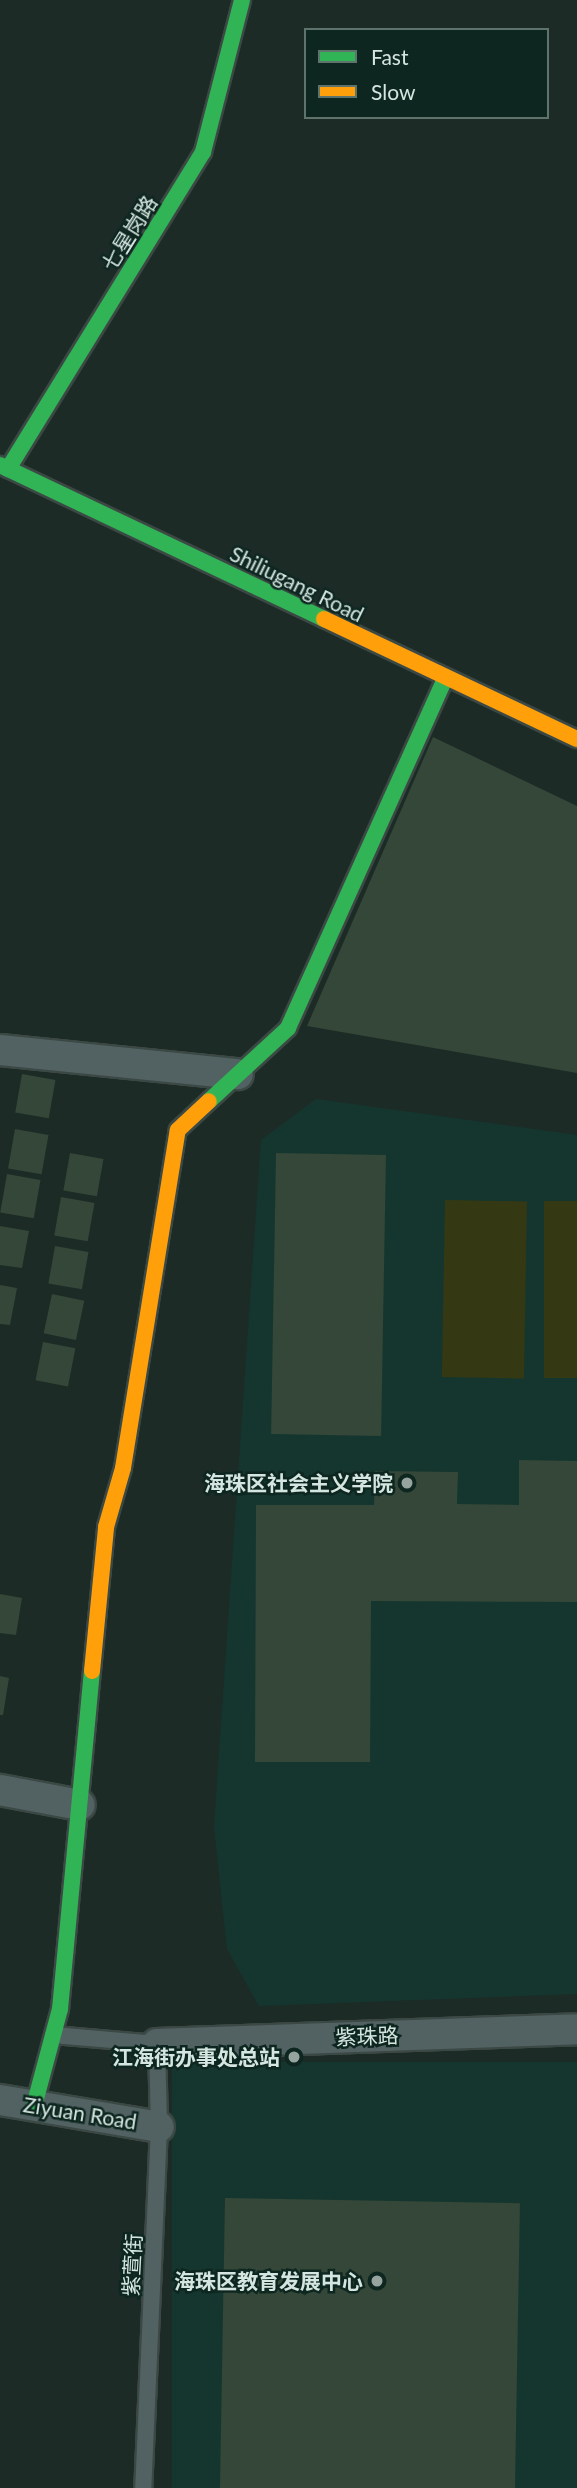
<!DOCTYPE html>
<meta charset="utf-8">
<style>
body{margin:0}
#map{position:relative;width:577px;height:2488px;overflow:hidden;background:#1d2b27;font-family:Lato,"Noto Sans SC",sans-serif}
div>[style]{position:absolute}
.built>*{inset:0;background:#15362e;transform-origin:0 0}
.green>*{inset:0;background:#353913;transform-origin:0 0}
.building>*{inset:0;background:#344738;transform-origin:0 0}
.roads{filter:drop-shadow(2px 0 #3b4844) drop-shadow(-2px 0 #3b4844) drop-shadow(0 2px #3b4844) drop-shadow(0 -2px #3b4844)}
.lane>*{height:16px;margin:-8px;padding:0 8px;transform-origin:8px;border-radius:8px;background:#526263}
.street>*{height:30px;margin:-15px;padding:0 15px;transform-origin:15px;border-radius:15px;background:#526263}
.fast>*{height:16px;margin:-8px;padding:0 8px;transform-origin:8px;border-radius:8px;background:#30b455}
.slow>*{height:16px;margin:-8px;padding:0 8px;transform-origin:8px;border-radius:8px;background:#ff9f0a}
.dots>*{width:19px;height:19px;translate:-50% -50%;box-sizing:border-box;border:4px solid #0d2720;border-radius:50%}
span{translate:-50% -50%;white-space:nowrap;text-align:center;line-height:1.15;-webkit-text-stroke:5px #0d2720;paint-order:stroke}
.street-label{font-size:21px;color:#d5e5df}
.poi-label{font-size:21px;color:#d5e5df;font-weight:700}
.right{translate:-100% -50%;text-align:right}
.legend{position:absolute;left:304px;top:28px;width:245px;height:91px;box-sizing:border-box;background:#0d2720;border:2px solid #5d736c;margin:0;padding:9px 12px;list-style:none;font-size:21px;color:#d5e5df}
.legend li{display:flex;align-items:center;gap:14px;height:35px}
.legend b{width:35px;border:2px solid #5d736c}
</style>
<div id="map">
<div class="built">
<div style="clip-path:polygon(316px 1099px,577px 1135px,577px 1994px,259px 2006px,227px 1949px,214px 1827px,261px 1140px)"></div>
<div style="left:577px;top:2062px;width:426px;height:405px;rotate:90deg"></div>
</div>
<div class="green">
<div style="left:445px;top:1200px;width:82px;height:177px;rotate:1deg"></div>
<div style="left:544px;top:1201px;width:33px;height:177px"></div>
</div>
<div class="building">
<div style="clip-path:polygon(433px 737px,577px 806px,577px 1073px,307px 1026px)"></div>
<div style="left:22px;top:1074px;width:34px;height:39px;rotate:10deg"></div>
<div style="left:15px;top:1129px;width:34px;height:40px;rotate:10deg"></div>
<div style="left:70px;top:1153px;width:34px;height:38px;rotate:10deg"></div>
<div style="left:276px;top:1153px;width:110px;height:281px;rotate:1deg"></div>
<div style="left:7px;top:1174px;width:34px;height:39px;rotate:10deg"></div>
<div style="left:61px;top:1197px;width:34px;height:39px;rotate:10deg"></div>
<div style="clip-path:polygon(0 1226px,29px 1231px,22px 1268px,0 1265px)"></div>
<div style="left:55px;top:1246px;width:34px;height:38px;rotate:10deg"></div>
<div style="clip-path:polygon(0 1285px,17px 1288px,10px 1325px,0 1324px)"></div>
<div style="left:52px;top:1294px;width:33px;height:40px;rotate:12deg"></div>
<div style="left:43px;top:1342px;width:33px;height:39px;rotate:11deg"></div>
<div style="clip-path:polygon(519px 1460px,577px 1461px,577px 1602px,371px 1601px,370px 1762px,255px 1762px,256px 1505px,374px 1505px,375px 1471px,458px 1472px,457px 1504px,519px 1505px)"></div>
<div style="clip-path:polygon(0 1594px,22px 1598px,16px 1635px,0 1633px)"></div>
<div style="clip-path:polygon(0 1676px,9px 1678px,3px 1715px,0 1715px)"></div>
<div style="left:225px;top:2198px;width:295px;height:290px;rotate:1deg"></div>
</div>
<div class="roads">
<div class="lane">
<div style="left:53px;top:2035px;width:104px;rotate:4.9deg"></div>
<div style="left:157px;top:2044px;width:83px;rotate:88.6deg"></div>
<div style="left:159px;top:2127px;width:361px;rotate:92.5deg"></div>
</div>
<div class="street">
<div style="left:0;top:1050px;width:239px;rotate:5.8deg"></div>
<div style="left:0;top:1790px;width:81px;rotate:10.6deg"></div>
<div style="left:157px;top:2044px;width:420px;rotate:-2deg"></div>
<div style="left:0;top:2100px;width:161px;rotate:9.6deg"></div>
</div>
<div class="fast">
<div style="left:0;top:465px;width:359px;rotate:25.4deg"></div>
<div style="left:8px;top:469px;width:372px;rotate:-58.4deg"></div>
<div style="left:203px;top:152px;width:157px;rotate:-75.6deg"></div>
<div style="left:209px;top:1101px;width:108px;rotate:-42.7deg"></div>
<div style="left:288px;top:1028px;width:384px;rotate:-65.8deg"></div>
<div style="left:34px;top:2106px;width:100px;rotate:-75deg"></div>
<div style="left:60px;top:2009px;width:340px;rotate:-84.6deg"></div>
</div>
<div class="slow">
<div style="left:324px;top:619px;width:280px;rotate:25.4deg"></div>
<div style="left:92px;top:1671px;width:145px;rotate:-84.4deg"></div>
<div style="left:106px;top:1527px;width:61px;rotate:-73.9deg"></div>
<div style="left:123px;top:1468px;width:342px;rotate:-80.8deg"></div>
<div style="left:178px;top:1130px;width:42px;rotate:-43.1deg"></div>
</div>
</div>
<div class="dots">
<div style="left:407px;top:1483px;background:#95a49f"></div>
<div style="left:294px;top:2057px;background:#95a49f"></div>
<div style="left:377px;top:2281px;background:#95a49f"></div>
</div>
<div class="street-label">
<span style="left:129px;top:233px;rotate:-58deg">七星岗路</span>
<span style="left:297px;top:584px;rotate:26deg">Shiliugang Road</span>
<span style="left:367px;top:2036px;rotate:-2deg">紫珠路</span>
<span style="left:80px;top:2113px;rotate:9deg">Ziyuan Road</span>
<span style="left:132px;top:2265px;rotate:-87deg">紫萱街</span>
</div>
<div class="poi-label">
<span class="right" style="left:393px;top:1483px">海珠区社会主义学院</span>
<span class="right" style="left:280px;top:2057px">江海街办事处总站</span>
<span class="right" style="left:363px;top:2281px">海珠区教育发展中心</span>
</div>
<ul class="legend">
<li><b style="height:9px;background:#30b455"></b>Fast</li>
<li><b style="height:9px;background:#ff9f0a"></b>Slow</li>
</ul>
</div>
